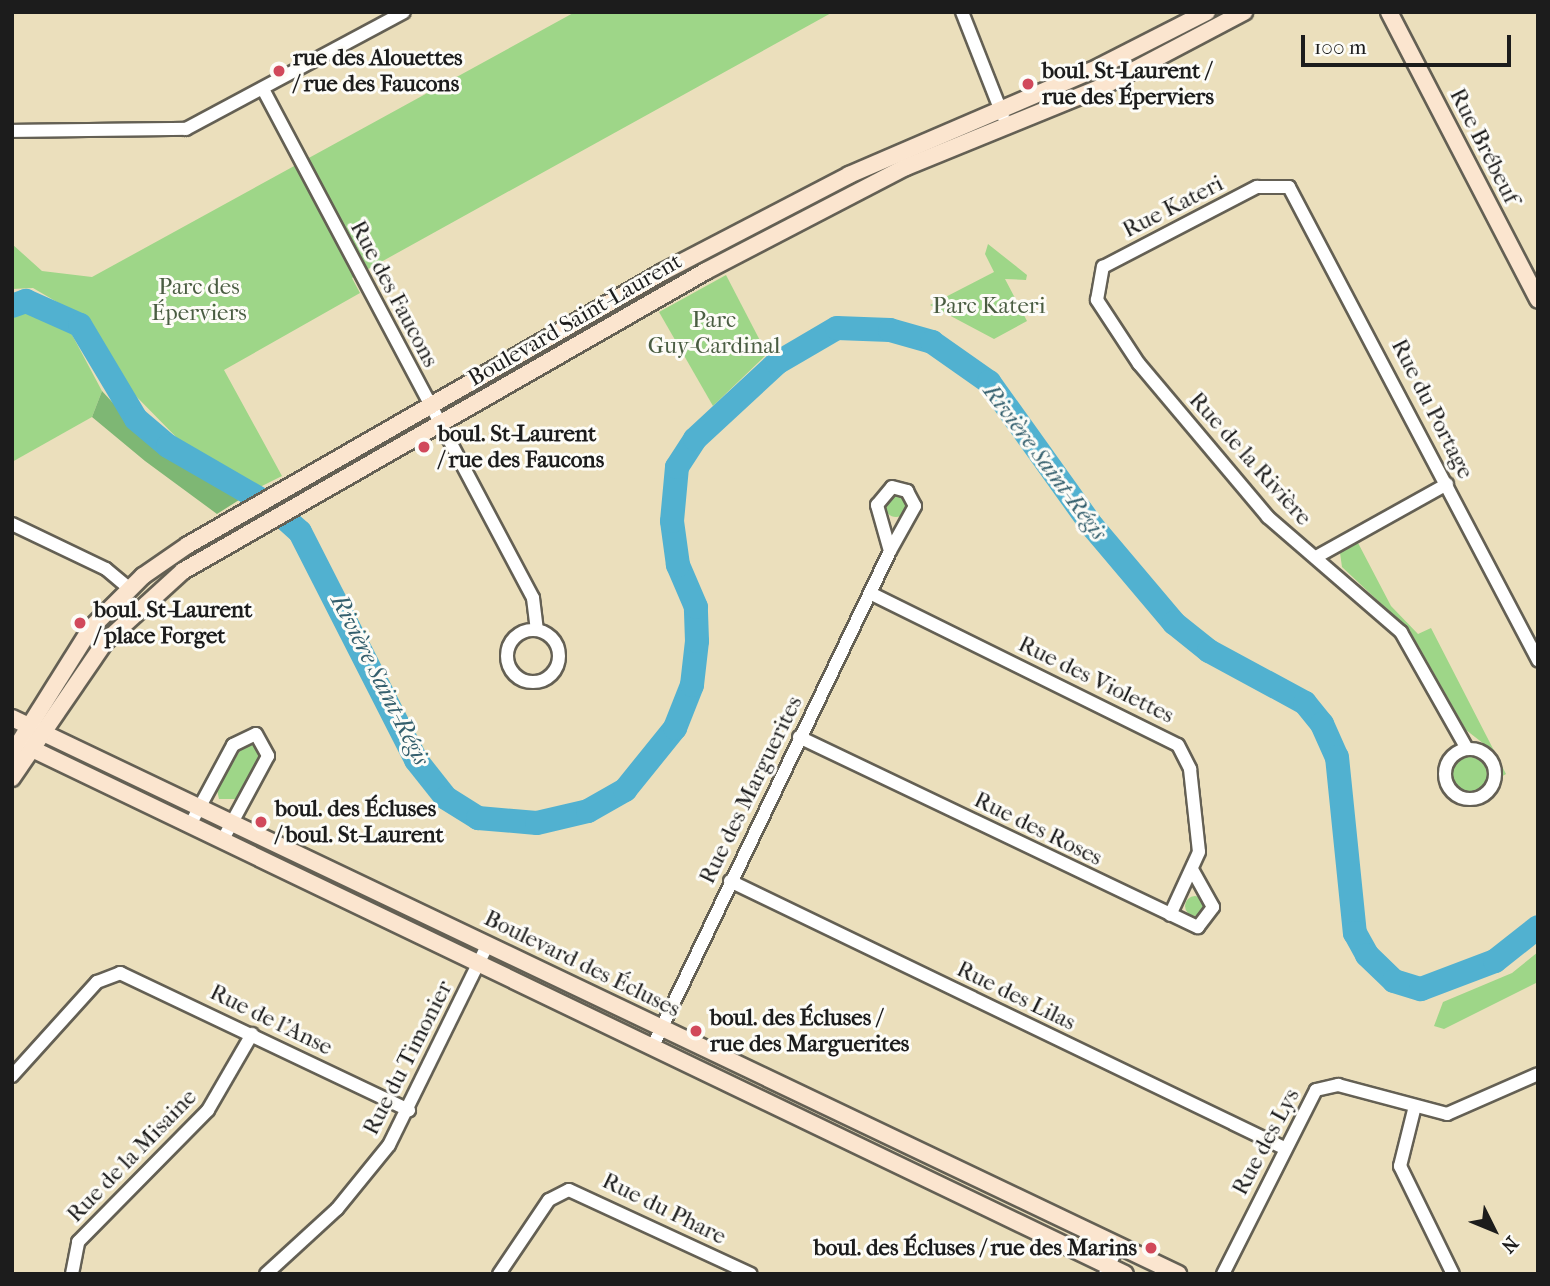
<!DOCTYPE html>
<meta charset="utf-8">
<style>
body{margin:0}
#map{position:relative;width:1550px;height:1286px;overflow:hidden;background:#ebdfbc;font-family:"IM FELL French Canon",serif}
div>[style]{position:absolute}
.green>*{inset:0;background:#9ed688}
.round{border-radius:50%}
.forest>*{inset:0;background:#7eb774}
.river>*{height:24px;margin:-12px;padding:0 12px;transform-origin:12px;border-radius:12px;background:#51b1d0}
.roads{filter:drop-shadow(2px 0 #646054) drop-shadow(-2px 0 #646054) drop-shadow(0 2px #646054) drop-shadow(0 -2px #646054)}
.street>*{height:12px;margin:-6px;padding:0 6px;transform-origin:6px;border-radius:6px;background:#fff}
.street>.ring{margin:-6px;padding:0;box-sizing:content-box;background:none;border:12px solid #fff;border-radius:50%}
.secondary>*{height:16px;margin:-8px;padding:0 8px;transform-origin:8px;border-radius:8px;background:#fbe5cf}
.dots>*{width:19px;height:19px;translate:-50% -50%;box-sizing:border-box;border:4px solid #fdfcf7;border-radius:50%}
span{translate:-50% -50%;white-space:nowrap;text-align:center;line-height:1.15;-webkit-text-stroke:6px #fdfcf7;paint-order:stroke}
.poi-label{font-size:23px;color:#1c1c1c;font-weight:700}
.left{translate:0 -50%;text-align:left}
.right{translate:-100% -50%;text-align:right}
.street-label{font-size:23px;color:#1c1c1c}
.park-label{font-size:23px;color:#4a5d42}
.water-label{font-size:24px;color:#345f6d;font-style:italic}
.frame{position:absolute;inset:0;border:14px solid #1c1c1c;pointer-events:none}
.north{position:absolute;left:1459px;top:1195px;width:70px;height:70px;-webkit-text-stroke:5px #fdfcf7;paint-order:stroke;rotate:133deg;font-size:19px;font-weight:700;line-height:28px;text-align:center;color:#1c1c1c}
.north::after{content:'';display:block;margin:auto;width:24px;height:32px;background:#1c1c1c;clip-path:polygon(50% 0,100% 100%,50% 72%,0 100%)}
.scale{position:absolute;left:1301px;top:35px;width:210px;height:32px;box-sizing:border-box;border:4px solid #1c1c1c;border-top:0;padding-left:9px;font-size:21px;line-height:24px;white-space:nowrap;color:#1c1c1c;-webkit-text-stroke:5px #fdfcf7;paint-order:stroke}
</style>
<div id="map">
<div class="green">
<div style="clip-path:polygon(575px 12px,833px 12px,352px 278px,360px 293px,224px 370px,282px 476px,260px 487px,182px 443px,126px 386px,86px 319px,33px 288px,12px 289px,12px 244px,42px 271px,92px 277px)"></div>
<div style="clip-path:polygon(988px 244px,1027px 275px,1026px 280px,1005px 279px,1027px 321px,994px 339px,930px 305px,994px 272px,985px 254px)"></div>
<div style="clip-path:polygon(726px 275px,767px 354px,713px 406px,659px 312px)"></div>
<div style="clip-path:polygon(26px 313px,69px 329px,102px 391px,92px 417px,12px 462px,12px 316px)"></div>
<div class="round" style="left:885px;top:495px;width:22px;height:22px"></div>
<div style="clip-path:polygon(1357px 541px,1391px 606px,1418px 634px,1431px 628px,1506px 774px,1501px 777px,1484px 744px,1466px 730px,1410px 631px,1342px 567px,1340px 553px)"></div>
<div style="clip-path:polygon(253px 744px,261px 756px,236px 799px,219px 799px,217px 790px,242px 747px)"></div>
<div class="round" style="left:1451px;top:757px;width:36px;height:36px"></div>
<div class="round" style="left:1185px;top:896px;width:20px;height:20px"></div>
<div style="clip-path:polygon(1538px 952px,1538px 982px,1444px 1029px,1434px 1026px,1443px 1002px,1512px 973px)"></div>
</div>
<div class="forest">
<div style="clip-path:polygon(102px 391px,158px 452px,239px 500px,217px 514px,145px 461px,92px 417px)"></div>
</div>
<div class="river">
<div style="left:12px;top:306px;width:15px;rotate:-20deg"></div>
<div style="left:26px;top:301px;width:59px;rotate:24deg"></div>
<div style="left:80px;top:325px;width:109px;rotate:59.2deg"></div>
<div style="left:136px;top:419px;width:42px;rotate:40.2deg"></div>
<div style="left:168px;top:446px;width:118px;rotate:30deg"></div>
<div style="left:270px;top:505px;width:40px;rotate:42deg"></div>
<div style="left:300px;top:532px;width:256px;rotate:63deg"></div>
<div style="left:416px;top:760px;width:48px;rotate:51.7deg"></div>
<div style="left:446px;top:798px;width:38px;rotate:32deg"></div>
<div style="left:478px;top:818px;width:59px;rotate:4.8deg"></div>
<div style="left:537px;top:823px;width:52px;rotate:-13.2deg"></div>
<div style="left:588px;top:811px;width:43px;rotate:-29.6deg"></div>
<div style="left:625px;top:790px;width:80px;rotate:-51.1deg"></div>
<div style="left:675px;top:728px;width:46px;rotate:-68.4deg"></div>
<div style="left:692px;top:685px;width:44px;rotate:-83.5deg"></div>
<div style="left:697px;top:641px;width:34px;rotate:-92deg"></div>
<div style="left:696px;top:607px;width:46px;rotate:-113.2deg"></div>
<div style="left:678px;top:565px;width:44px;rotate:-97.8deg"></div>
<div style="left:672px;top:521px;width:54px;rotate:-84.7deg"></div>
<div style="left:677px;top:467px;width:33px;rotate:-57deg"></div>
<div style="left:695px;top:439px;width:112px;rotate:-42.8deg"></div>
<div style="left:777px;top:363px;width:69px;rotate:-30.3deg"></div>
<div style="left:837px;top:328px;width:53px;rotate:2.2deg"></div>
<div style="left:890px;top:330px;width:44px;rotate:15.9deg"></div>
<div style="left:932px;top:342px;width:70px;rotate:35.1deg"></div>
<div style="left:989px;top:382px;width:178px;rotate:54.4deg"></div>
<div style="left:1093px;top:527px;width:126px;rotate:49.8deg"></div>
<div style="left:1174px;top:623px;width:45px;rotate:38.7deg"></div>
<div style="left:1209px;top:651px;width:109px;rotate:28.4deg"></div>
<div style="left:1305px;top:703px;width:27px;rotate:51deg"></div>
<div style="left:1322px;top:724px;width:36px;rotate:66deg"></div>
<div style="left:1337px;top:757px;width:177px;rotate:84.2deg"></div>
<div style="left:1355px;top:933px;width:25px;rotate:61deg"></div>
<div style="left:1367px;top:955px;width:37px;rotate:44deg"></div>
<div style="left:1394px;top:981px;width:28px;rotate:17deg"></div>
<div style="left:1421px;top:989px;width:79px;rotate:-20.7deg"></div>
<div style="left:1495px;top:961px;width:55px;rotate:-38.3deg"></div>
</div>
<div class="roads">
<div class="street">
<div style="left:962px;top:12px;width:112px;rotate:68.5deg"></div>
<div style="left:264px;top:91px;width:574px;rotate:62.05deg"></div>
<div style="left:533px;top:598px;width:32px;rotate:83deg"></div>
<div style="left:12px;top:131px;width:174px;rotate:-0.7deg"></div>
<div style="left:186px;top:129px;width:247px;rotate:-28.2deg"></div>
<div style="left:892px;top:487px;width:16px;rotate:15deg"></div>
<div style="left:907px;top:491px;width:17px;rotate:62deg"></div>
<div style="left:915px;top:506px;width:51px;rotate:119.1deg"></div>
<div style="left:890px;top:551px;width:48px;rotate:-105.8deg"></div>
<div style="left:877px;top:505px;width:23px;rotate:-50deg"></div>
<div style="left:12px;top:524px;width:104px;rotate:25.6deg"></div>
<div style="left:106px;top:569px;width:31px;rotate:40deg"></div>
<div style="left:1316px;top:557px;width:150px;rotate:-29.1deg"></div>
<div style="left:870px;top:593px;width:343px;rotate:26.3deg"></div>
<div style="left:1178px;top:745px;width:27px;rotate:63deg"></div>
<div style="left:1190px;top:769px;width:83px;rotate:83.8deg"></div>
<div style="left:1199px;top:852px;width:69px;rotate:114.7deg"></div>
<div class="ring" style="left:507px;top:630px;width:40px;height:40px"></div>
<div style="left:799px;top:737px;width:442px;rotate:25.5deg"></div>
<div style="left:1198px;top:927px;width:25px;rotate:-53deg"></div>
<div style="left:1213px;top:907px;width:41px;rotate:-119.1deg"></div>
<div style="left:1466px;top:747px;width:132px;rotate:-119.5deg"></div>
<div style="left:1401px;top:632px;width:176px;rotate:-139.2deg"></div>
<div style="left:1268px;top:517px;width:200px;rotate:-130.1deg"></div>
<div style="left:1139px;top:364px;width:77px;rotate:-123.3deg"></div>
<div style="left:1097px;top:300px;width:34px;rotate:-80deg"></div>
<div style="left:1103px;top:267px;width:174px;rotate:-27.5deg"></div>
<div style="left:1257px;top:187px;width:32px"></div>
<div style="left:1289px;top:187px;width:535px;rotate:62.24deg"></div>
<div class="ring" style="left:1445px;top:749px;width:38px;height:38px"></div>
<div style="left:190px;top:825px;width:91px;rotate:-61.7deg"></div>
<div style="left:233px;top:745px;width:25px;rotate:-26deg"></div>
<div style="left:256px;top:734px;width:25px;rotate:61deg"></div>
<div style="left:268px;top:756px;width:97px;rotate:118.4deg"></div>
<div style="left:730px;top:881px;width:615px;rotate:25.73deg"></div>
<div style="left:652px;top:1048px;width:551px;rotate:-64.41deg"></div>
<div style="left:12px;top:1076px;width:127px;rotate:-47.9deg"></div>
<div style="left:97px;top:982px;width:25px;rotate:-21deg"></div>
<div style="left:120px;top:973px;width:320px;rotate:25.4deg"></div>
<div style="left:1414px;top:1110px;width:58px;rotate:104deg"></div>
<div style="left:1400px;top:1166px;width:120px;rotate:63.9deg"></div>
<div style="left:72px;top:1274px;width:33px;rotate:-79deg"></div>
<div style="left:78px;top:1242px;width:185px;rotate:-45.4deg"></div>
<div style="left:208px;top:1110px;width:88px;rotate:-59.9deg"></div>
<div style="left:266px;top:1274px;width:96px;rotate:-42.5deg"></div>
<div style="left:337px;top:1209px;width:82px;rotate:-50.9deg"></div>
<div style="left:389px;top:1145px;width:224px;rotate:-63.8deg"></div>
<div style="left:499px;top:1274px;width:89px;rotate:-56deg"></div>
<div style="left:549px;top:1200px;width:22px;rotate:-27deg"></div>
<div style="left:569px;top:1190px;width:200px;rotate:24.8deg"></div>
<div style="left:1105px;top:1274px;width:31px;rotate:-65deg"></div>
<div style="left:1223px;top:1274px;width:206px;rotate:-63.2deg"></div>
<div style="left:1316px;top:1090px;width:23px;rotate:-13deg"></div>
<div style="left:1338px;top:1085px;width:113px;rotate:14.9deg"></div>
<div style="left:1447px;top:1114px;width:99px;rotate:-23.7deg"></div>
</div>
<div class="secondary">
<div style="left:1389px;top:12px;width:324px;rotate:62.6deg"></div>
<div style="left:12px;top:718px;width:1292px;rotate:25.49deg"></div>
<div style="left:26px;top:746px;width:1219px;rotate:25.66deg"></div>
<div style="left:12px;top:754px;width:149px;rotate:-57.9deg"></div>
<div style="left:91px;top:628px;width:74px;rotate:-45deg"></div>
<div style="left:143px;top:576px;width:55px;rotate:-34.6deg"></div>
<div style="left:188px;top:545px;width:548px;rotate:-29.89deg"></div>
<div style="left:663px;top:272px;width:210px;rotate:-27.5deg"></div>
<div style="left:849px;top:175px;width:263px;rotate:-23.3deg"></div>
<div style="left:1091px;top:71px;width:130px;rotate:-27deg"></div>
<div style="left:12px;top:778px;width:165px;rotate:-55.6deg"></div>
<div style="left:105px;top:642px;width:105px;rotate:-42.3deg"></div>
<div style="left:183px;top:571px;width:603px;rotate:-29.84deg"></div>
<div style="left:706px;top:271px;width:225px;rotate:-27.5deg"></div>
<div style="left:906px;top:167px;width:209px;rotate:-22.2deg"></div>
<div style="left:1100px;top:88px;width:163px;rotate:-27.8deg"></div>
</div>
</div>
<div class="dots">
<div style="left:279px;top:71px;background:#d1495b"></div>
<div style="left:1028px;top:84px;background:#d1495b"></div>
<div style="left:424px;top:447px;background:#d1495b"></div>
<div style="left:80px;top:623px;background:#d1495b"></div>
<div style="left:261px;top:822px;background:#d1495b"></div>
<div style="left:696px;top:1031px;background:#d1495b"></div>
<div style="left:1151px;top:1248px;background:#d1495b"></div>
</div>
<div class="poi-label">
<span class="left" style="left:293px;top:71px">rue des Alouettes<br>/ rue des Faucons</span>
<span class="left" style="left:1042px;top:84px">boul. St-Laurent /<br>rue des Éperviers</span>
<span class="left" style="left:438px;top:447px">boul. St-Laurent<br>/ rue des Faucons</span>
<span class="left" style="left:94px;top:623px">boul. St-Laurent<br>/ place Forget</span>
<span class="left" style="left:275px;top:822px">boul. des Écluses<br>/ boul. St-Laurent</span>
<span class="left" style="left:710px;top:1031px">boul. des Écluses /<br>rue des Marguerites</span>
<span class="right" style="left:1137px;top:1248px">boul. des Écluses / rue des Marins</span>
</div>
<div class="street-label">
<span style="left:1484px;top:146px;rotate:63deg">Rue Brébeuf</span>
<span style="left:1173px;top:207px;rotate:-27deg">Rue Kateri</span>
<span style="left:394px;top:294px;rotate:62deg">Rue des Faucons</span>
<span style="left:575px;top:320px;rotate:-30deg">Boulevard Saint-Laurent</span>
<span style="left:1432px;top:409px;rotate:63deg">Rue du Portage</span>
<span style="left:1250px;top:459px;rotate:48deg">Rue de la Rivière</span>
<span style="left:1096px;top:680px;rotate:26deg">Rue des Violettes</span>
<span style="left:751px;top:790px;rotate:-64deg">Rue des Marguerites</span>
<span style="left:1038px;top:829px;rotate:26deg">Rue des Roses</span>
<span style="left:582px;top:964px;rotate:26deg">Boulevard des Écluses</span>
<span style="left:1016px;top:996px;rotate:26deg">Rue des Lilas</span>
<span style="left:271px;top:1020px;rotate:26deg">Rue de l'Anse</span>
<span style="left:408px;top:1058px;rotate:-63deg">Rue du Timonier</span>
<span style="left:1266px;top:1142px;rotate:-62deg">Rue des Lys</span>
<span style="left:132px;top:1156px;rotate:-46deg">Rue de la Misaine</span>
<span style="left:664px;top:1209px;rotate:26deg">Rue du Phare</span>
</div>
<div class="park-label">
<span style="left:199px;top:300px">Parc des<br>Éperviers</span>
<span style="left:989px;top:306px">Parc Kateri</span>
<span style="left:714px;top:333px">Parc<br>Guy-Cardinal</span>
</div>
<div class="water-label">
<span style="left:1045px;top:462px;rotate:53deg">Rivière Saint-Régis</span>
<span style="left:380px;top:680px;rotate:63deg">Rivière Saint-Régis</span>
</div>
<div class="frame"></div>
<div class="north">N</div>
<div class="scale">100 m</div>
</div>
